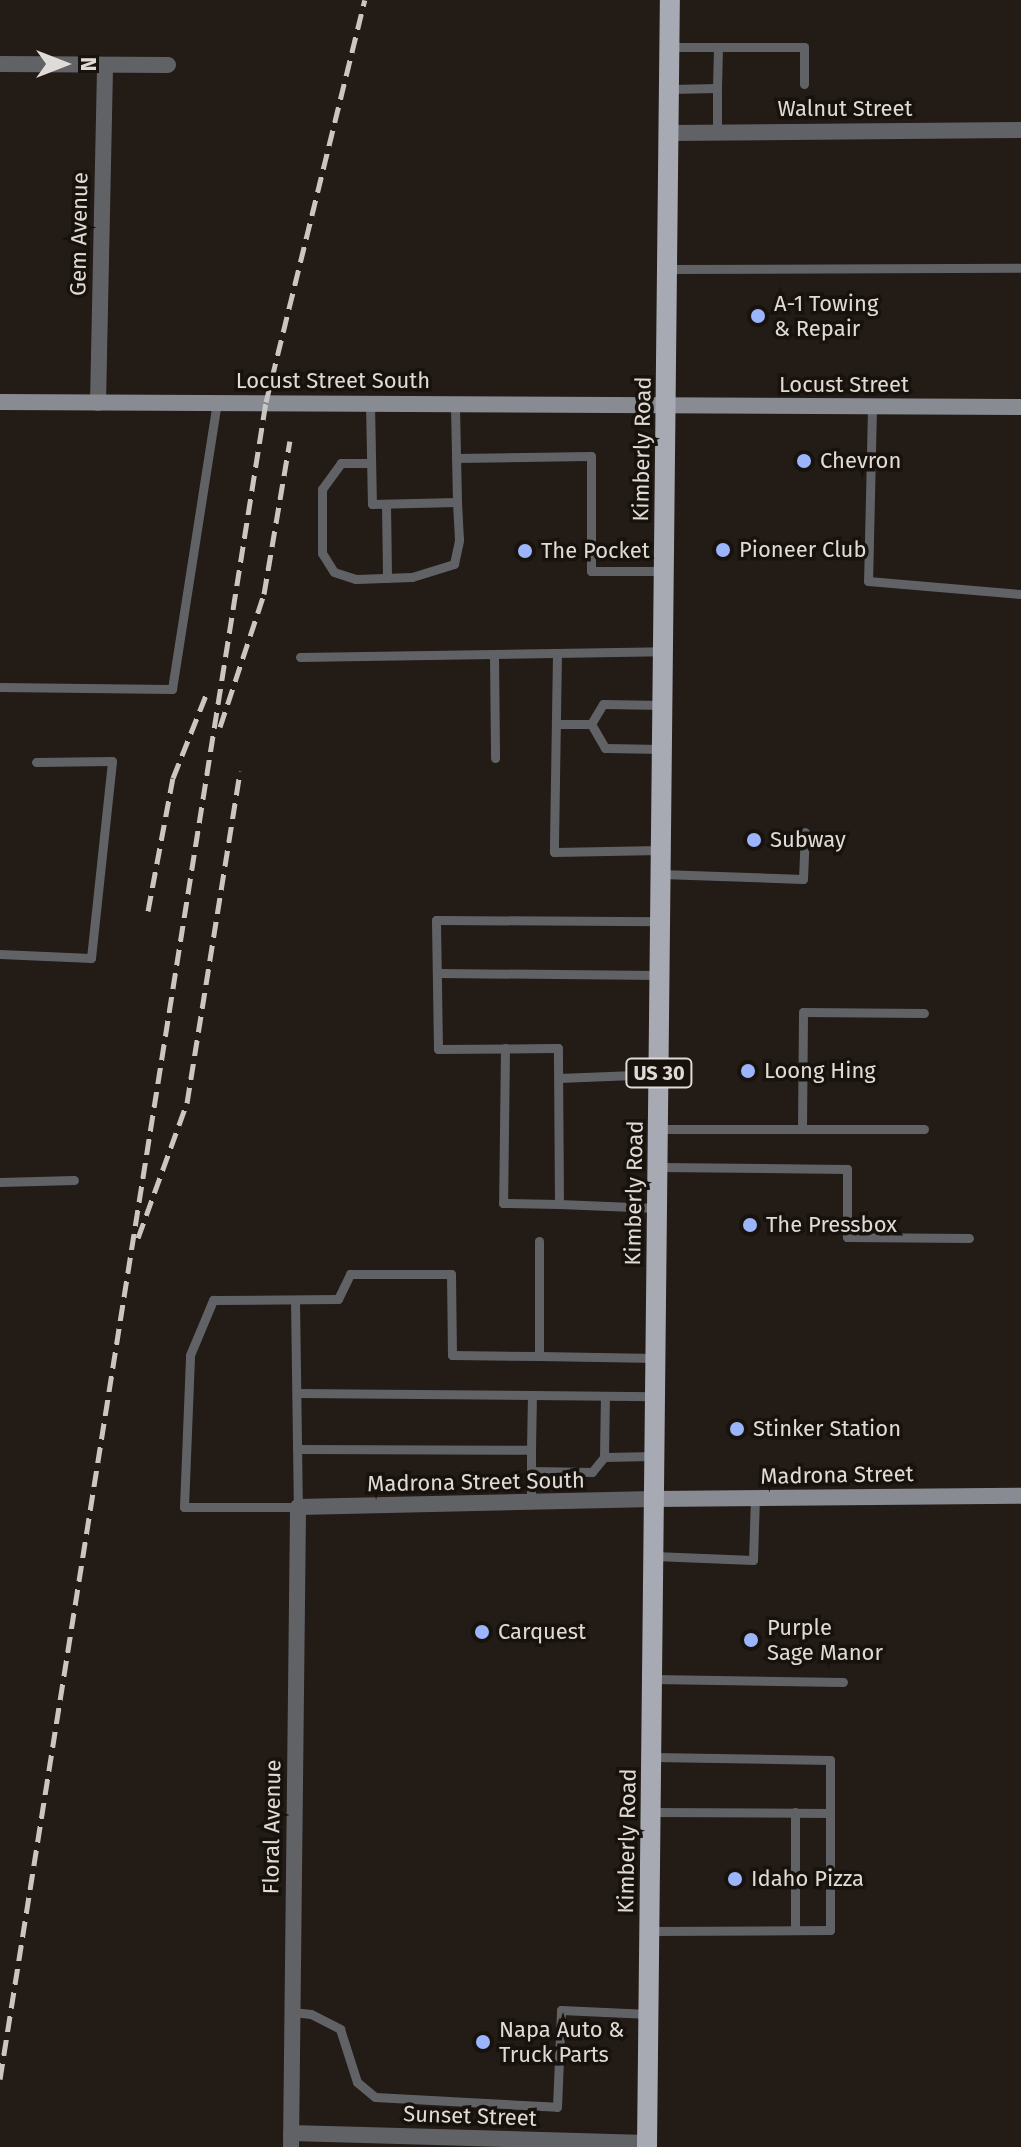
<!DOCTYPE html>
<style>
body{margin:0}
#map{position:relative;width:1021px;height:2147px;overflow:hidden;background:#221b16;font-family:"Fira Sans",sans-serif}
div>[style]{position:absolute}
.lane>*{height:9px;margin:-4.5px;padding:0 4.5px;transform-origin:4.5px;border-radius:4.5px;background:#616266}
.street>*{height:16px;margin:-8px;padding:0 8px;transform-origin:8px;border-radius:8px;background:#616266}
.secondary>*{height:16px;margin:-8px;padding:0 8px;transform-origin:8px;border-radius:8px;background:#888b91}
.primary>*{height:20px;margin:-10px;padding:0 10px;transform-origin:10px;border-radius:10px;background:#a7aab2}
.rail>*{height:5px;margin-top:-2.5px;transform-origin:0;background:repeating-linear-gradient(90deg,#cbc6c1 0 16px,transparent 0 24px)}
.dots>*{width:22px;height:22px;translate:-50% -50%;box-sizing:border-box;border:4px solid #18120d;border-radius:50%}
span{translate:-50% -50%;white-space:nowrap;text-align:center;line-height:1.15;-webkit-text-stroke:7px #18120d;paint-order:stroke}
.shield-label span{padding:2px 6px;background:#18120d;border:2px solid;border-radius:6px;-webkit-text-stroke-width:0}
.shield-label{font-size:20px;color:#e0dbd7;font-weight:700}
.street-label{font-size:22px;color:#e0dbd7}
.poi-label{font-size:22px;color:#e0dbd7}
.left{translate:0 -50%;text-align:left}
.north{position:absolute;left:24px;top:24px;width:80px;height:80px;-webkit-text-stroke:6px #18120d;paint-order:stroke;rotate:90deg;font-size:22px;font-weight:700;line-height:32px;text-align:center;color:#e0dbd7}
.north::after{content:'';display:block;margin:auto;width:28px;height:36px;background:#e0dbd7;clip-path:polygon(50% 0,100% 100%,50% 72%,0 100%)}
</style>
<div id="map">
<div class="lane">
<div style="left:670px;top:47px;width:48px"></div>
<div style="left:717px;top:88px;width:44px;rotate:90deg"></div>
<div style="left:670px;top:89px;width:47px;rotate:-1.2deg"></div>
<div style="left:717px;top:88px;width:41px;rotate:-88.6deg"></div>
<div style="left:718px;top:47px;width:86px"></div>
<div style="left:804px;top:47px;width:37px;rotate:90deg"></div>
<div style="left:668px;top:269px;width:353px;rotate:-0.2deg"></div>
<div style="left:370px;top:403px;width:101px;rotate:88.9deg"></div>
<div style="left:372px;top:504px;width:85px;rotate:-1.3deg"></div>
<div style="left:457px;top:502px;width:99px;rotate:-91.2deg"></div>
<div style="left:872px;top:408px;width:173px;rotate:91.3deg"></div>
<div style="left:868px;top:581px;width:154px;rotate:4.9deg"></div>
<div style="left:456px;top:458px;width:135px;rotate:-0.8deg"></div>
<div style="left:591px;top:456px;width:115px;rotate:90deg"></div>
<div style="left:591px;top:571px;width:73px"></div>
<div style="left:371px;top:463px;width:30px;rotate:180deg"></div>
<div style="left:341px;top:463px;width:32px;rotate:126deg"></div>
<div style="left:322px;top:489px;width:64px;rotate:90deg"></div>
<div style="left:322px;top:553px;width:22px;rotate:58deg"></div>
<div style="left:334px;top:572px;width:23px;rotate:18deg"></div>
<div style="left:356px;top:579px;width:56px;rotate:-2deg"></div>
<div style="left:412px;top:577px;width:44px;rotate:-17.2deg"></div>
<div style="left:454px;top:564px;width:25px;rotate:-78deg"></div>
<div style="left:459px;top:540px;width:38px;rotate:-93deg"></div>
<div style="left:386px;top:504px;width:74px;rotate:89.2deg"></div>
<div style="left:557px;top:653px;width:199px;rotate:90.9deg"></div>
<div style="left:554px;top:852px;width:106px;rotate:-1.1deg"></div>
<div style="left:300px;top:657px;width:363px;rotate:-0.9deg"></div>
<div style="left:494px;top:657px;width:101px;rotate:89.4deg"></div>
<div style="left:0;top:687px;width:172px;rotate:0.7deg"></div>
<div style="left:172px;top:689px;width:290px;rotate:-81.1deg"></div>
<div style="left:557px;top:724px;width:34px"></div>
<div style="left:662px;top:749px;width:57px;rotate:-179deg"></div>
<div style="left:605px;top:748px;width:28px;rotate:-120deg"></div>
<div style="left:591px;top:724px;width:23px;rotate:-59deg"></div>
<div style="left:603px;top:704px;width:60px;rotate:1deg"></div>
<div style="left:661px;top:874px;width:142px;rotate:2deg"></div>
<div style="left:803px;top:879px;width:47px;rotate:-87.6deg"></div>
<div style="left:0;top:954px;width:91px;rotate:2.5deg"></div>
<div style="left:91px;top:958px;width:198px;rotate:-83.9deg"></div>
<div style="left:112px;top:761px;width:76px;rotate:179.2deg"></div>
<div style="left:437px;top:973px;width:223px;rotate:0.5deg"></div>
<div style="left:505px;top:1048px;width:155px;rotate:90.7deg"></div>
<div style="left:503px;top:1203px;width:56px;rotate:1deg"></div>
<div style="left:559px;top:1078px;width:100px;rotate:-2.3deg"></div>
<div style="left:658px;top:1129px;width:266px"></div>
<div style="left:802px;top:1129px;width:117px;rotate:-89.5deg"></div>
<div style="left:803px;top:1012px;width:121px;rotate:0.5deg"></div>
<div style="left:658px;top:1167px;width:189px;rotate:0.6deg"></div>
<div style="left:847px;top:1169px;width:68px;rotate:90deg"></div>
<div style="left:847px;top:1237px;width:122px;rotate:0.5deg"></div>
<div style="left:0;top:1182px;width:74px;rotate:-1.5deg"></div>
<div style="left:657px;top:1208px;width:98px;rotate:-177.7deg"></div>
<div style="left:559px;top:1204px;width:156px;rotate:-90.4deg"></div>
<div style="left:558px;top:1048px;width:120px;rotate:179.5deg"></div>
<div style="left:438px;top:1049px;width:129px;rotate:-90.9deg"></div>
<div style="left:436px;top:920px;width:224px;rotate:0.3deg"></div>
<div style="left:539px;top:1241px;width:115px;rotate:90deg"></div>
<div style="left:539px;top:1356px;width:117px;rotate:1deg"></div>
<div style="left:295px;top:1300px;width:207px;rotate:89.2deg"></div>
<div style="left:298px;top:1507px;width:114px;rotate:180deg"></div>
<div style="left:184px;top:1507px;width:152px;rotate:-87.7deg"></div>
<div style="left:190px;top:1355px;width:60px;rotate:-67.3deg"></div>
<div style="left:213px;top:1300px;width:125px;rotate:-0.5deg"></div>
<div style="left:338px;top:1299px;width:28px;rotate:-64deg"></div>
<div style="left:350px;top:1274px;width:101px"></div>
<div style="left:451px;top:1274px;width:81px;rotate:89.3deg"></div>
<div style="left:452px;top:1355px;width:87px;rotate:0.7deg"></div>
<div style="left:297px;top:1393px;width:359px;rotate:0.5deg"></div>
<div style="left:297px;top:1449px;width:234px;rotate:0.2deg"></div>
<div style="left:531px;top:1450px;width:55px;rotate:-89deg"></div>
<div style="left:531px;top:1450px;width:21px;rotate:90deg"></div>
<div style="left:531px;top:1471px;width:61px;rotate:0.9deg"></div>
<div style="left:592px;top:1472px;width:19px;rotate:-51deg"></div>
<div style="left:604px;top:1457px;width:61px;rotate:-89.1deg"></div>
<div style="left:604px;top:1457px;width:49px;rotate:-1.2deg"></div>
<div style="left:531px;top:1471px;width:32px;rotate:90deg"></div>
<div style="left:654px;top:1556px;width:99px;rotate:2.3deg"></div>
<div style="left:753px;top:1560px;width:62px;rotate:-88.2deg"></div>
<div style="left:653px;top:1679px;width:190px;rotate:0.9deg"></div>
<div style="left:651px;top:1812px;width:179px;rotate:0.3deg"></div>
<div style="left:795px;top:1812px;width:118px;rotate:90deg"></div>
<div style="left:650px;top:1931px;width:180px;rotate:-0.3deg"></div>
<div style="left:830px;top:1930px;width:170px;rotate:-90deg"></div>
<div style="left:830px;top:1760px;width:178px;rotate:-179deg"></div>
<div style="left:292px;top:2012px;width:19px;rotate:6deg"></div>
<div style="left:311px;top:2014px;width:33px;rotate:27deg"></div>
<div style="left:340px;top:2029px;width:56px;rotate:72.2deg"></div>
<div style="left:357px;top:2082px;width:23px;rotate:40deg"></div>
<div style="left:375px;top:2097px;width:182px;rotate:3.1deg"></div>
<div style="left:557px;top:2107px;width:97px;rotate:-87.6deg"></div>
<div style="left:561px;top:2010px;width:88px;rotate:2.6deg"></div>
</div>
<div class="street">
<div style="left:0;top:64px;width:168px;rotate:0.3deg"></div>
<div style="left:669px;top:133px;width:352px;rotate:-0.5deg"></div>
<div style="left:98px;top:403px;width:338px;rotate:-88.8deg"></div>
<div style="left:291px;top:2133px;width:356px;rotate:1.6deg"></div>
<div style="left:291px;top:2147px;width:640px;rotate:-89.37deg"></div>
<div style="left:298px;top:1507px;width:356px;rotate:-1.3deg"></div>
</div>
<div class="secondary">
<div style="left:0;top:402px;width:1021px;rotate:0.28deg"></div>
<div style="left:654px;top:1499px;width:367px;rotate:-0.5deg"></div>
</div>
<div class="primary">
<div style="left:647px;top:2147px;width:2147px;rotate:-89.39deg"></div>
</div>
<div class="rail">
<div style="left:220px;top:727px;width:140px;rotate:-71.7deg"></div>
<div style="left:264px;top:594px;width:155px;rotate:-80.4deg"></div>
<div style="left:148px;top:911px;width:135px;rotate:-79.4deg"></div>
<div style="left:173px;top:778px;width:95px;rotate:-68.3deg"></div>
<div style="left:138px;top:1238px;width:144px;rotate:-70.1deg"></div>
<div style="left:187px;top:1103px;width:336px;rotate:-80.9deg"></div>
<div style="left:0;top:2079px;width:1698px;rotate:-80.99deg"></div>
<div style="left:266px;top:402px;width:414px;rotate:-76.2deg"></div>
</div>
<div class="dots">
<div style="left:758px;top:316px;background:#9bb5fd"></div>
<div style="left:804px;top:461px;background:#9bb5fd"></div>
<div style="left:723px;top:550px;background:#9bb5fd"></div>
<div style="left:525px;top:551px;background:#9bb5fd"></div>
<div style="left:754px;top:840px;background:#9bb5fd"></div>
<div style="left:748px;top:1071px;background:#9bb5fd"></div>
<div style="left:750px;top:1225px;background:#9bb5fd"></div>
<div style="left:737px;top:1429px;background:#9bb5fd"></div>
<div style="left:482px;top:1632px;background:#9bb5fd"></div>
<div style="left:751px;top:1640px;background:#9bb5fd"></div>
<div style="left:735px;top:1879px;background:#9bb5fd"></div>
<div style="left:483px;top:2042px;background:#9bb5fd"></div>
</div>
<div class="shield-label">
<span style="left:659px;top:1073px">US 30</span>
</div>
<div class="street-label">
<span style="left:845px;top:109px">Walnut Street</span>
<span style="left:79px;top:234px;rotate:-89deg">Gem Avenue</span>
<span style="left:333px;top:381px">Locust Street South</span>
<span style="left:844px;top:385px">Locust Street</span>
<span style="left:642px;top:449px;rotate:-89deg">Kimberly Road</span>
<span style="left:634px;top:1193px;rotate:-89deg">Kimberly Road</span>
<span style="left:837px;top:1475px;rotate:-1deg">Madrona Street</span>
<span style="left:476px;top:1482px;rotate:-1deg">Madrona Street South</span>
<span style="left:272px;top:1827px;rotate:-89deg">Floral Avenue</span>
<span style="left:627px;top:1841px;rotate:-89deg">Kimberly Road</span>
<span style="left:470px;top:2116px;rotate:2deg">Sunset Street</span>
</div>
<div class="poi-label">
<span class="left" style="left:774px;top:316px">A-1 Towing<br>&amp; Repair</span>
<span class="left" style="left:820px;top:461px">Chevron</span>
<span class="left" style="left:739px;top:550px">Pioneer Club</span>
<span class="left" style="left:541px;top:551px">The Pocket</span>
<span class="left" style="left:770px;top:840px">Subway</span>
<span class="left" style="left:764px;top:1071px">Loong Hing</span>
<span class="left" style="left:766px;top:1225px">The Pressbox</span>
<span class="left" style="left:753px;top:1429px">Stinker Station</span>
<span class="left" style="left:767px;top:1640px">Purple<br>Sage Manor</span>
<span class="left" style="left:498px;top:1632px">Carquest</span>
<span class="left" style="left:751px;top:1879px">Idaho Pizza</span>
<span class="left" style="left:499px;top:2042px">Napa Auto &amp;<br>Truck Parts</span>
</div>
<div class="north">N</div>
</div>
